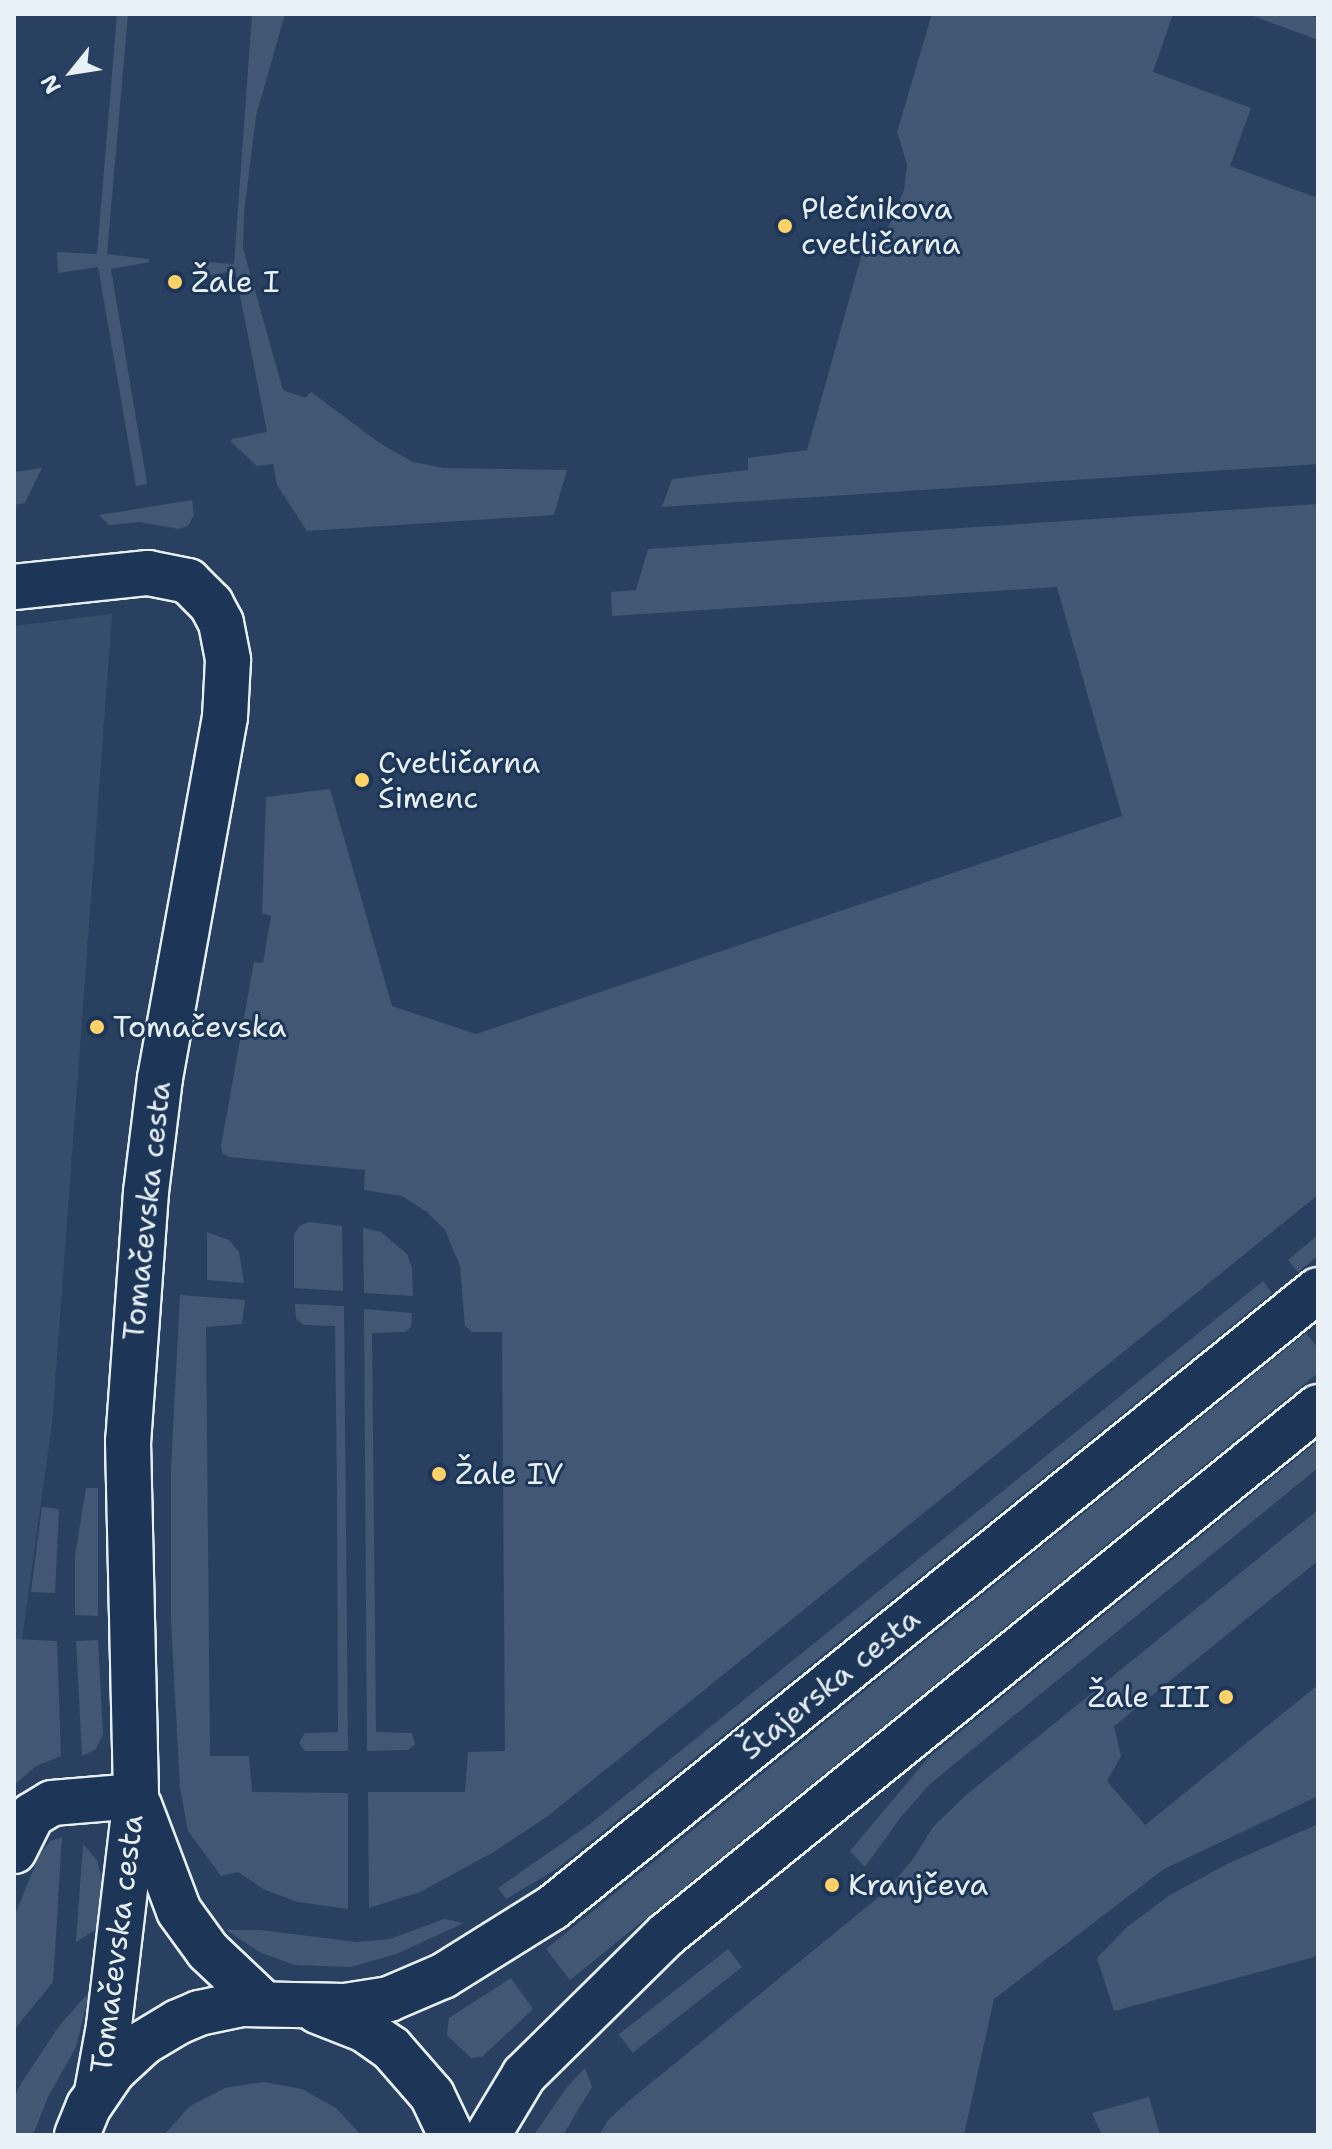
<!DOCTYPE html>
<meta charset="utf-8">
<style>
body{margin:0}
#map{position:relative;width:1332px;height:2149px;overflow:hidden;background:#294061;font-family:"Shantell Sans",sans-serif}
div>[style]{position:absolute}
.built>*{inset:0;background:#364d6b}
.green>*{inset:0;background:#415774;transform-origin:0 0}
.roads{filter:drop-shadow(2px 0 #e8f1f8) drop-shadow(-2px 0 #e8f1f8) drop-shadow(0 2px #e8f1f8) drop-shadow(0 -2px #e8f1f8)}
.minor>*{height:44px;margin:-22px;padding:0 22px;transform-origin:22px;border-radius:22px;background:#1d3557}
.major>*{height:44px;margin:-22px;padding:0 22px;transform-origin:22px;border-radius:22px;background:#1d3557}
.dots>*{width:22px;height:22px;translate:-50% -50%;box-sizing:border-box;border:4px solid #1d3557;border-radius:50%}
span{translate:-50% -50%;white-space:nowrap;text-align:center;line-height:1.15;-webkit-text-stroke:6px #1d3557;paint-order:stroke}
.poi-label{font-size:30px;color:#e8f1f8}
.left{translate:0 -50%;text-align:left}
.right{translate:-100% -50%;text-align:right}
.street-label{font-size:30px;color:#e8f1f8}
.frame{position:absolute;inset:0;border:16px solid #e8f1f8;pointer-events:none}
.north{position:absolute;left:32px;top:32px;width:80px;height:80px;-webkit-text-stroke:6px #1d3557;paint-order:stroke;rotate:240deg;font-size:22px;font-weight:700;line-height:32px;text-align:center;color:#e8f1f8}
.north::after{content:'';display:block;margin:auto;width:28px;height:36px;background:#e8f1f8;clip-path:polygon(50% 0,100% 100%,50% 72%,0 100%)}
</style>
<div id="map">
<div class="built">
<div style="clip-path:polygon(112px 614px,52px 1424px,14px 1697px,14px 626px)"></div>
</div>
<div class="green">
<div style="clip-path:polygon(117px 14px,128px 14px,107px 254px,148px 259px,150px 262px,111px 269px,147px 484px,136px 486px,98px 267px,58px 273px,57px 252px,97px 254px)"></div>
<div style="clip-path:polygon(252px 14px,285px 14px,256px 116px,244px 213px,243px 248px,283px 390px,305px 398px,311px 392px,381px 444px,413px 462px,444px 468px,567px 470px,554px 515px,307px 531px,277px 485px,273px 464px,257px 466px,231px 442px,232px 439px,267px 432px,239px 290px,235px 271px,195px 278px,193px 261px,234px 264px)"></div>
<div style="clip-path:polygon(932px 14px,1173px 14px,1153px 72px,1251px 108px,1230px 166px,1315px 197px,1318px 191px,1318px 464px,662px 507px,672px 479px,748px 470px,748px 458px,807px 450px,863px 250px,885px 235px,904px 190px,907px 164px,897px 132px)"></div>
<div style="clip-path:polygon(1248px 14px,1307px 14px,1318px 18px,1318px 40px)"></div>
<div style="clip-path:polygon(42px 468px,25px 503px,14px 505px,14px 472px)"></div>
<div style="clip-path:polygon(192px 500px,194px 515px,188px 526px,179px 529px,139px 522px,109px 525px,99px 515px)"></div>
<div style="clip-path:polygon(1318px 504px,1318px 1195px,548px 1816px,492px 1853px,420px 1892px,369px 1908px,368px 1792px,465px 1792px,468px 1752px,505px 1751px,502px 1332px,472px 1332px,465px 1326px,460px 1266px,445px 1230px,427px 1212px,402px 1196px,364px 1190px,365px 1170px,229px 1157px,222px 1153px,221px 1146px,254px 962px,263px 963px,271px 916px,262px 913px,266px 797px,330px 789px,392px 1006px,476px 1034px,1122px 816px,1057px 587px,612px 616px,611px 592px,636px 590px,648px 549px)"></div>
<div style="clip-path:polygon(309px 1222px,342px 1226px,343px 1291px,294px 1288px,294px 1235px,299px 1226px)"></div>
<div style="clip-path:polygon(363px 1228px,381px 1232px,407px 1254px,412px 1268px,413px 1296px,364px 1293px)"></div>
<div style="clip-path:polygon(207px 1232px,229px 1240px,239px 1252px,244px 1283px,207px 1280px)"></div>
<div style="clip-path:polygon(1318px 1235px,1318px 1256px,1298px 1272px,1288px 1260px)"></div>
<div style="clip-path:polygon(1263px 1281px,1272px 1293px,599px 1835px,555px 1870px,506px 1899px,498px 1888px,590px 1824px)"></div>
<div style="clip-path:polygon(180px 1295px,245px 1300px,242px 1324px,206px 1327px,210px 1756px,249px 1756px,252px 1792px,348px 1793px,348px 1909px,298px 1902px,265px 1890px,238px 1872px,221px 1876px,188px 1831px,180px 1788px,171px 1620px,171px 1469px)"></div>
<div style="clip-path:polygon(295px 1304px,344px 1306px,348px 1751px,305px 1751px,299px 1743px,305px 1733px,338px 1732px,337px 1492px,335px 1326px,304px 1325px,296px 1319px)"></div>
<div style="clip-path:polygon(364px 1309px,412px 1313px,411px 1327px,405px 1332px,372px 1333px,376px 1732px,412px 1733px,415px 1744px,408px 1750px,367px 1751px)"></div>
<div style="clip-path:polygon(1306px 1333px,1318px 1348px,1318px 1373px,570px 1980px,546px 1949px)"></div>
<div style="clip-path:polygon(1318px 1441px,1318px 1468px,930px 1784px,900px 1818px,865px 1867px,850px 1851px,928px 1758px)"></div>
<div style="clip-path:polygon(86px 1488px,98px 1488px,98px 1616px,75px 1615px,75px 1556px)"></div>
<div style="clip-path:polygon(42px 1507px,59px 1509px,55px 1593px,31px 1592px)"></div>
<div style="clip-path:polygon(1318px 1510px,1318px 1561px,1114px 1726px,1121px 1756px,1107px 1781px,1145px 1825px,1318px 1685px,1318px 1796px,1164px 1869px,994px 1999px,964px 2135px,599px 2135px,608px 2120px,630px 2100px,885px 1892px,913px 1859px,933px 1827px,966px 1795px)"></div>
<div style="clip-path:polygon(14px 1639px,57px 1641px,61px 1756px,36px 1766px,14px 1785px)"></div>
<div style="clip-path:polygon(98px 1640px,103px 1734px,96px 1749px,82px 1756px,76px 1641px)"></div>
<div style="clip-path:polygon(1318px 1824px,1318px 1956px,1114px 2011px,1097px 1958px,1127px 1927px,1170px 1895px,1227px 1864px)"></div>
<div style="clip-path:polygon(62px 1837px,53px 1982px,14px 2030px,14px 1917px,39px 1856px,50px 1841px)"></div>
<div style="clip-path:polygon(83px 1844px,97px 1860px,105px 1890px,102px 1926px,76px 1942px)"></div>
<div style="clip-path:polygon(444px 1919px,464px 1923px,396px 1954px,351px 1967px,295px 1965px,261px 1953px,226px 1930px,260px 1930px,357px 1942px,390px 1939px)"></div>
<div style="left:728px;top:1949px;width:23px;height:139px;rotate:52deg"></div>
<div style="clip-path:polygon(511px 1978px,533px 2009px,482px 2057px,471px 2058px,447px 2035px,449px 2018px)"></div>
<div style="clip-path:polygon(90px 1991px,76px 2047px,48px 2097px,33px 2135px,14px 2135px,14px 2098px,20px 2085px,59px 2026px)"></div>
<div style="clip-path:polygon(585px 2068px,592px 2087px,563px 2135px,534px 2135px,567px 2087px)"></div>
<div style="clip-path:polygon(263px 2082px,302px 2089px,336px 2108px,361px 2135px,164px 2135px,190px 2106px,225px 2088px)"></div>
<div style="clip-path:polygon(1149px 2097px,1160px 2135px,1102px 2135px,1092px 2113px)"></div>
</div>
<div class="roads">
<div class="minor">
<div style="left:14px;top:587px;width:135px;rotate:-6deg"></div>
<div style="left:148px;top:573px;width:41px;rotate:11.3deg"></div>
<div style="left:188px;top:581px;width:33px;rotate:45deg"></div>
<div style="left:211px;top:604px;width:21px;rotate:62deg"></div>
<div style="left:221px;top:623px;width:38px;rotate:79deg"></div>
<div style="left:228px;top:660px;width:57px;rotate:93deg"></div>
<div style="left:225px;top:717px;width:367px;rotate:100.2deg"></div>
<div style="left:160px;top:1078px;width:115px;rotate:97deg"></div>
<div style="left:146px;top:1192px;width:250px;rotate:94.1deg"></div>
<div style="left:128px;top:1441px;width:355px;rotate:88.7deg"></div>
<div style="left:136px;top:1796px;width:232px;rotate:96.7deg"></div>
<div style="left:109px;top:2026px;width:67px;rotate:100.3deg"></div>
<div style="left:139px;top:1805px;width:113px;rotate:69.3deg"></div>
<div style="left:179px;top:1911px;width:49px;rotate:54.1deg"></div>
<div style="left:208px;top:1951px;width:76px;rotate:43.4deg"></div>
<div style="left:14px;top:1851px;width:40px;rotate:-63.4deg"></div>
<div style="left:32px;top:1815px;width:23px;rotate:-31deg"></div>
<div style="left:52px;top:1803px;width:84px;rotate:-4.8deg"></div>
</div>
<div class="major">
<div style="left:317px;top:2011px;width:52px;rotate:21.6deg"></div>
<div style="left:365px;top:2030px;width:32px;rotate:35deg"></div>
<div style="left:391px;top:2048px;width:62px;rotate:48.9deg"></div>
<div style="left:432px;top:2095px;width:44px;rotate:64.6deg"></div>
<div style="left:77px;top:2135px;width:31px;rotate:-68deg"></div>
<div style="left:89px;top:2106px;width:42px;rotate:-55.6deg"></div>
<div style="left:113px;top:2071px;width:41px;rotate:-43deg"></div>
<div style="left:143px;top:2043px;width:41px;rotate:-31deg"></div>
<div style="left:178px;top:2022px;width:23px;rotate:-23deg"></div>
<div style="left:199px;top:2013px;width:44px;rotate:-11.8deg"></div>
<div style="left:242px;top:2004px;width:103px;rotate:1.1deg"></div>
<div style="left:345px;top:2006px;width:45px;rotate:-9deg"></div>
<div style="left:389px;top:1999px;width:59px;rotate:-23.1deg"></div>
<div style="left:443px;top:1976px;width:128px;rotate:-32deg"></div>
<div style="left:552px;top:1908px;width:984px;rotate:-38.9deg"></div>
<div style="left:488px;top:2135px;width:70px;rotate:-59deg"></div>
<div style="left:524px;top:2075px;width:199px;rotate:-44.6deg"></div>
<div style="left:666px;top:1935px;width:839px;rotate:-39deg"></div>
</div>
</div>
<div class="dots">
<div style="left:785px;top:226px;background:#ffd166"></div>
<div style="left:175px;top:282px;background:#ffd166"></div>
<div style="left:362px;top:780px;background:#ffd166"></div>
<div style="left:97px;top:1027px;background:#ffd166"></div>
<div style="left:439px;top:1474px;background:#ffd166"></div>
<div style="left:1226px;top:1697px;background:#ffd166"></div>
<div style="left:832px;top:1885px;background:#ffd166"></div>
</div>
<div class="poi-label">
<span class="left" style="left:801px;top:226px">Plečnikova<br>cvetličarna</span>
<span class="left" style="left:191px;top:282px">Žale I</span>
<span class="left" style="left:378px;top:780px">Cvetličarna<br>Šimenc</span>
<span class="left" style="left:113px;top:1027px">Tomačevska</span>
<span class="left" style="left:455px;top:1474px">Žale IV</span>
<span class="right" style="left:1210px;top:1697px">Žale III</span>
<span class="left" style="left:848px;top:1885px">Kranjčeva</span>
</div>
<div class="street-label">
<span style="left:147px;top:1211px;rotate:-84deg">Tomačevska cesta</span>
<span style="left:830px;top:1684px;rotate:-39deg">Štajerska cesta</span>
<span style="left:117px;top:1944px;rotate:-83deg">Tomačevska cesta</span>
</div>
<div class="frame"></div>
<div class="north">N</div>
</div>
